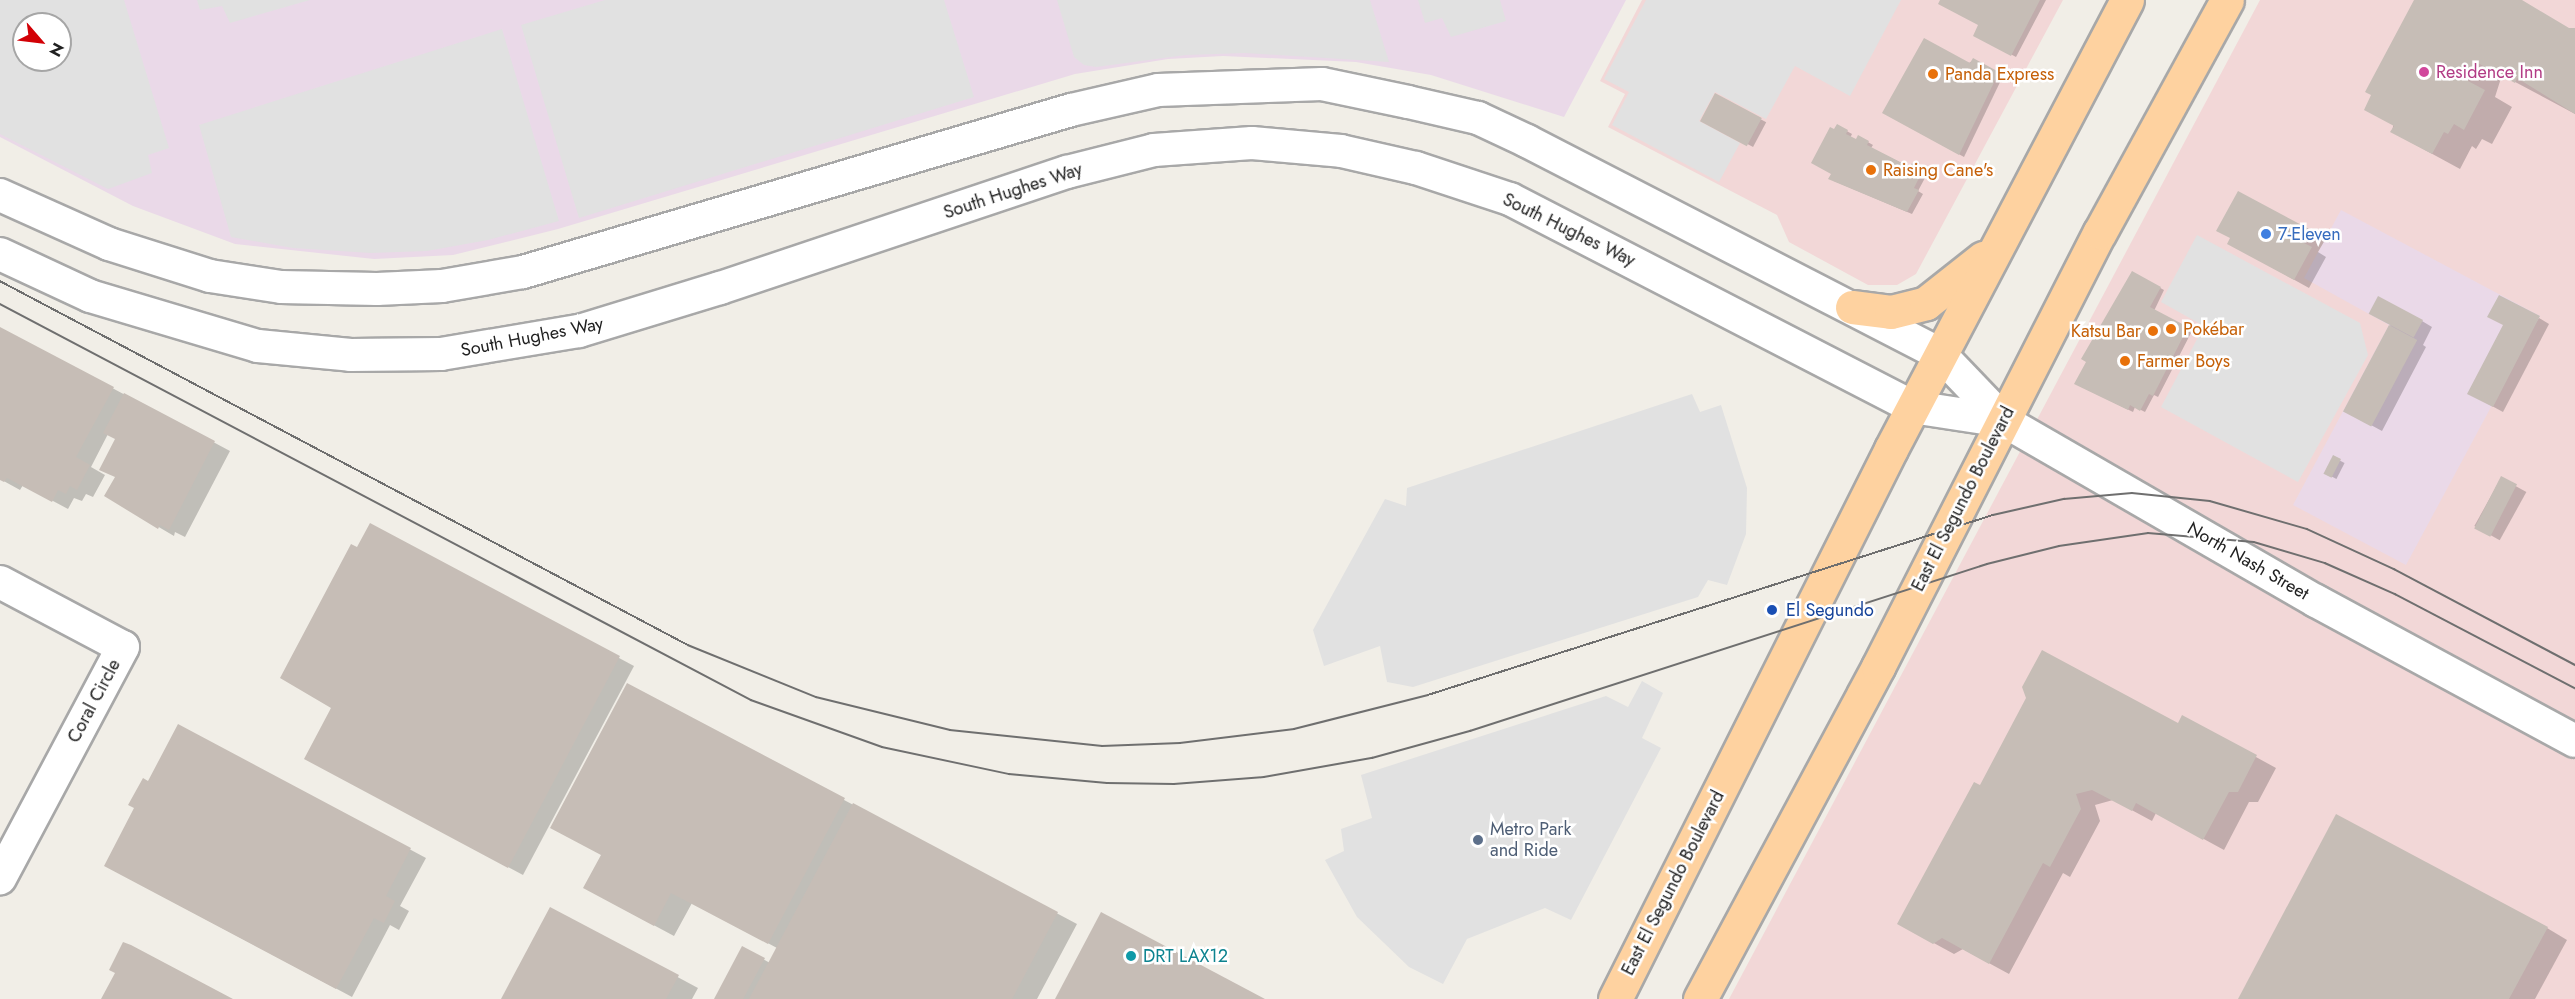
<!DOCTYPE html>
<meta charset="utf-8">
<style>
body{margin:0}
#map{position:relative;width:2575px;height:999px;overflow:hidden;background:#f1eee7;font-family:Jost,sans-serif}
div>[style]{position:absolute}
.commercial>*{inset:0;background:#f2d7d7}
.industrial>*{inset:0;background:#ead9e8}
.parking>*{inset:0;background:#e1e1e1}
.shadow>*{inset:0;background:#0003;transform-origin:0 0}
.building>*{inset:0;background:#c6bdb6;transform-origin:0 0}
.roads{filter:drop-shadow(2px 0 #a8a8a8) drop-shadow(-2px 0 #a8a8a8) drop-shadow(0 2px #a8a8a8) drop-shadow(0 -2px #a8a8a8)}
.minor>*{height:32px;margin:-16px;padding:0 16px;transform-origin:16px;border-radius:16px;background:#fff}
.major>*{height:33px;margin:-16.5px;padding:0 16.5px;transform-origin:16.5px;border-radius:16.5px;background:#fed2a0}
.tram>*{height:1.5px;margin:-0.75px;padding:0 0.75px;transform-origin:0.75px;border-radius:0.75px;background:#6f6f6f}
.dots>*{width:16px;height:16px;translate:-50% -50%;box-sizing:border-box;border:3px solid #fff;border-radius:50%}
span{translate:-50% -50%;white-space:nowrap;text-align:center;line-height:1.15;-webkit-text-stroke:5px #fff;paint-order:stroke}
.hotel-label{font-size:18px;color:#b23c85}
.left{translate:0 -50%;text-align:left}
.food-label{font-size:18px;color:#c56008}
.right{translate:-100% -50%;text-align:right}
.street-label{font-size:18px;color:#212121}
.shop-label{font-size:18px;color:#366cbe}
.transit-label{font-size:18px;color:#164399}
.service-label{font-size:18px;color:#4e5e75}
.culture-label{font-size:18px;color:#0d838f}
.north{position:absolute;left:12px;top:12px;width:60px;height:60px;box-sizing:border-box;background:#fff;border:2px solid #a6a6a6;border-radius:50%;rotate:118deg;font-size:16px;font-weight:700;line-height:24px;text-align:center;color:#212121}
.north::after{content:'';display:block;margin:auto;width:21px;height:27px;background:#d20006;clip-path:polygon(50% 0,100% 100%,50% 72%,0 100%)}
</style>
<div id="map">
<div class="commercial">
<div style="clip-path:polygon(1642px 0,2063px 0,1916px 274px,1897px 285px,1868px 285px,1789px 242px,1777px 215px,1608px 127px,1625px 94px,1600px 81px)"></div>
<div style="clip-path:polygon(2260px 0,2575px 0,2575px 999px,1729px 999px)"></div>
</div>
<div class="industrial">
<div style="clip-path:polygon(evenodd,0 0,1626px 0,1564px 117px,1431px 75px,1356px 62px,1223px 56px,1168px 59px,1075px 74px,558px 229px,453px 255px,374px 259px,235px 244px,133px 206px,0 137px,0 0,24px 24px,60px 24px,60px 60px,24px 60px,24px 24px)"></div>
<div style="clip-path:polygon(2341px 210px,2540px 316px,2406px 565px,2293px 505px,2389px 325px,2304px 278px)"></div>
</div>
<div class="parking">
<div style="clip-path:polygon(evenodd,0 0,124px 0,169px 148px,148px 155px,152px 173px,108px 189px,0 134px,0 0,24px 24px,60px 24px,60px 60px,24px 60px,24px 24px)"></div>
<div style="clip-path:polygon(197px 0,310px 0,230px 23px,222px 6px,200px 10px)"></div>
<div style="clip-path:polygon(605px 0,944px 0,974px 97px,579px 218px,521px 25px)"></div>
<div style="clip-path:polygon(1057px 0,1370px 0,1389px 62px,1245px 53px,1186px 55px,1096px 67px,1084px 65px,1074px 57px)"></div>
<div style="clip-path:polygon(1418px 0,1500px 0,1506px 21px,1451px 37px,1442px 18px,1425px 23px)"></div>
<div style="clip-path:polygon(1646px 0,1901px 0,1850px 96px,1795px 66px,1766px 119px,1715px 92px,1699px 121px,1740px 143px,1719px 182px,1612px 125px,1629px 92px,1604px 79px)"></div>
<div style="clip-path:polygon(502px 29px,559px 221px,488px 240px,427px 251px,371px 253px,293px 248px,231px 237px,199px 125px)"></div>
<div style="clip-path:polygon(2197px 235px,2360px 323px,2368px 355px,2298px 482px,2161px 407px,2204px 326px,2161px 302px)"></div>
<div style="clip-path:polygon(1692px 394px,1700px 412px,1721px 405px,1747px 488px,1746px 534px,1727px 585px,1708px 580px,1698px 597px,1413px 687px,1387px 682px,1380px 646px,1324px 666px,1313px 630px,1385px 499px,1406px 506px,1407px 488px)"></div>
<div style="clip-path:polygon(1642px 681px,1663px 693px,1642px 738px,1661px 748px,1571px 920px,1545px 908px,1467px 939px,1443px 984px,1409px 967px,1357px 917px,1325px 860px,1344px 851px,1341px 829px,1372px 818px,1361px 775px,1606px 696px,1628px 707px)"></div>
</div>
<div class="shadow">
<div style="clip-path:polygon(1942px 0,2046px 0,2016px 57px,1975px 35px,1980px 25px)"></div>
<div style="clip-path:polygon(2416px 0,2515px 0,2569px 31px,2575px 30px,2575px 114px,2502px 75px,2495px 97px,2512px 107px,2492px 144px,2482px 139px,2476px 149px,2472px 146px,2460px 169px,2392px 132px)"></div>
<div style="clip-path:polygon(1974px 60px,2003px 76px,1964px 157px,1884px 113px)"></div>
<div style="left:1715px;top:95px;width:58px;height:28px;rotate:28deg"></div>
<div style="clip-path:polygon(1838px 126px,1852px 134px,1850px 138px,1856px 141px,1859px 137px,1873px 145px,1871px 148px,1911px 168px,1917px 161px,1920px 163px,1917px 171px,1926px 176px,1918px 191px,1923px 194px,1912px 214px,1834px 181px)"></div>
<div style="clip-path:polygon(2310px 231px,2325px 240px,2318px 252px,2326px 257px,2309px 288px,2244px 252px)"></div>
<div style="clip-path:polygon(2133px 273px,2164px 290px,2154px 311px,2192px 331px,2158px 397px,2154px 395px,2145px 412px,2135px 407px,2133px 412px,2080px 386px)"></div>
<div style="clip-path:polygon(2539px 318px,2549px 324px,2503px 412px,2479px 399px)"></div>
<div style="clip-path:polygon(2422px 321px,2432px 327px,2423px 345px,2426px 347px,2382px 431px,2345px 411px,2391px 324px)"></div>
<div style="clip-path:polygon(0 328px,230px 451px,185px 537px,175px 532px,174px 536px,106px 496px,116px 477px,117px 439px,108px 434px,91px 467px,105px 475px,93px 497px,86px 494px,82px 501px,74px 498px,68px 509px,23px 485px,20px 490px,0 479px)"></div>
<div style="left:2333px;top:457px;width:13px;height:18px;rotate:27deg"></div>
<div style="left:2501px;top:478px;width:29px;height:55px;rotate:29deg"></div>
<div style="clip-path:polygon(371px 525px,634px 666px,523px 875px,321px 767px,358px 549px)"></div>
<div style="clip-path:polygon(628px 685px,1077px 924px,1037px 999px,716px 999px,743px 948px,770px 963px,777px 948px,692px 903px,674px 936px,605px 899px,603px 855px)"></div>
<div style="clip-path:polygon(2183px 717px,2276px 768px,2258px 802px,2249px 802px,2224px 850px,2156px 813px,2152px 821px,2113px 800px,2095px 805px,2100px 821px,2070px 877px,2063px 873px,2009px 974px,1963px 949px,1954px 954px,1919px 935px,1981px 787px,2179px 725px)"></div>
<div style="clip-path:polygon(179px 726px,426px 858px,400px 906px,409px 911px,399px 930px,390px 925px,352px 997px,121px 874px,136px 808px)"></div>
<div style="clip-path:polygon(551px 909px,698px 988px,692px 999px,503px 999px)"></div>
<div style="clip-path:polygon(2547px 928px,2567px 940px,2535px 999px,2240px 999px)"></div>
</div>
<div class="building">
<div style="clip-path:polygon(1940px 0,2040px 0,2011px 56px,1973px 36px,1978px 25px,1938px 4px)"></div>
<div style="clip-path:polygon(2414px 0,2522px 0,2569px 28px,2575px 28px,2575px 114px,2517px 78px,2515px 83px,2474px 61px,2468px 81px,2485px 90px,2464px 130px,2454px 124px,2448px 134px,2444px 132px,2432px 154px,2390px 132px,2394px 126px,2364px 110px,2371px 95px,2365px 92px)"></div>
<div style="clip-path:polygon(1924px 38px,1970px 63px,1973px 58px,1999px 72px,1959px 155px,1882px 113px)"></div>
<div style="left:1715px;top:93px;width:53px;height:32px;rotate:28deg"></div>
<div style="clip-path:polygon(1837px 124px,1848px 130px,1846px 134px,1856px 139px,1858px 135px,1869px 141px,1867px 145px,1910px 167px,1912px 163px,1922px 172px,1914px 188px,1919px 190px,1907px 212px,1828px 179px,1831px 174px,1811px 163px,1830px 127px,1834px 129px)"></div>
<div style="clip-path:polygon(2238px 191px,2311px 230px,2304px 243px,2312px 247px,2294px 280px,2227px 244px,2230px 238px,2216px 231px)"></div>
<div style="clip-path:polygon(2132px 271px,2161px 287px,2150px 307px,2188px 327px,2153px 396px,2149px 394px,2140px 411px,2130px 405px,2128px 410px,2074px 384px,2086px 362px,2081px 359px)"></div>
<div style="clip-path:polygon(2499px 295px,2540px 316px,2493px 407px,2467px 394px,2503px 325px,2487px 317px)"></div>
<div style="left:2378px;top:296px;width:51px;height:20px;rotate:28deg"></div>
<div style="left:2389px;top:325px;width:32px;height:98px;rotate:28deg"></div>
<div style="clip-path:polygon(0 327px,114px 387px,76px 457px,90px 465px,77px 490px,70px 486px,66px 494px,58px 490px,52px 502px,7px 478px,4px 482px,0 480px)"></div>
<div style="clip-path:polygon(124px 393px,215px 441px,169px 530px,160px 525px,158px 529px,104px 496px,115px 477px,99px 470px,115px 439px,103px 433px)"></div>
<div style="left:2333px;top:455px;width:9px;height:21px;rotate:27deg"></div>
<div style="left:2501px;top:476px;width:18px;height:59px;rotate:27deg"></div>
<div style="clip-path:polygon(370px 523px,620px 656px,508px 868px,304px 759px,331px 708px,280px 678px,351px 544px,357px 547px)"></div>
<div style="clip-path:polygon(2042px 650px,2178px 723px,2182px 715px,2257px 755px,2238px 792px,2229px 792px,2203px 840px,2136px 803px,2132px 811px,2092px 790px,2076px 794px,2081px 809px,2050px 867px,2043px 863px,1989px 964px,1942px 938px,1933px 944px,1897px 924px,1974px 782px,1980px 785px,2026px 698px,2022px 687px)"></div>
<div style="clip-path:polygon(627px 683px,845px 798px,768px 944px,671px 893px,654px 926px,583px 888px,601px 855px,550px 828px)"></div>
<div style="clip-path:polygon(178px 724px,411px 848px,386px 896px,395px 901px,384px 923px,374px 918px,336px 989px,104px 866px,134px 808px,128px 805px,143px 778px,148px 781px)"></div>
<div style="clip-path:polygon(853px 803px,1058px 912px,1012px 999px,749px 999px)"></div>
<div style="clip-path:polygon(2336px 814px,2548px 927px,2509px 999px,2238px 999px)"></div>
<div style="clip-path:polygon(550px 907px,679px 975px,666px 999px,501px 999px)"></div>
<div style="clip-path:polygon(1101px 912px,1265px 999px,1055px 999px)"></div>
<div style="clip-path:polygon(123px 942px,131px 945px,233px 999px,101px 999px,115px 973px,109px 970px)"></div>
<div style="clip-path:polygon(742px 946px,765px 958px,743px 999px,714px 999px)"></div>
</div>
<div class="roads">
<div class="minor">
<div style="left:0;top:195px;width:120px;rotate:24.2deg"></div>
<div style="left:109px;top:244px;width:106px;rotate:17.6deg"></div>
<div style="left:210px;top:276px;width:72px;rotate:8.8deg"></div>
<div style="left:281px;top:287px;width:96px;rotate:1.2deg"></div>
<div style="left:377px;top:289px;width:65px;rotate:-2.6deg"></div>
<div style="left:442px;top:286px;width:82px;rotate:-9.8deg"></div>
<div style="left:523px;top:272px;width:571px;rotate:-16.47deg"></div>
<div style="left:1071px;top:110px;width:89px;rotate:-12.9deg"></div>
<div style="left:1158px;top:90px;width:164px;rotate:-2.1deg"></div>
<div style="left:1322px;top:84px;width:88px;rotate:11.8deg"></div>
<div style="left:1408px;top:102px;width:72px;rotate:12.9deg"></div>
<div style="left:1478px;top:118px;width:54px;rotate:25.1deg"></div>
<div style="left:1527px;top:141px;width:466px;rotate:27.3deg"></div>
<div style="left:1941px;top:355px;width:91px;rotate:46.3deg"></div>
<div style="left:2004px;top:421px;width:360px;rotate:30deg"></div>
<div style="left:2316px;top:601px;width:294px;rotate:28.4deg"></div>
<div style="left:0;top:254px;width:99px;rotate:25deg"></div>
<div style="left:90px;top:296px;width:175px;rotate:16.6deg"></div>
<div style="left:258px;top:346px;width:93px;rotate:5.5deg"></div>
<div style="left:351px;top:355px;width:90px;rotate:-0.6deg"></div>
<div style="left:441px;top:354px;width:140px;rotate:-9.5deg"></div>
<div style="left:579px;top:331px;width:147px;rotate:-17deg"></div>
<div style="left:720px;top:288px;width:366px;rotate:-18.5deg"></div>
<div style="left:1067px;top:172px;width:90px;rotate:-14.2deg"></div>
<div style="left:1154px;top:150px;width:98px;rotate:-4.1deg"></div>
<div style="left:1252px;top:143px;width:89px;rotate:5.1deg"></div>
<div style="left:1341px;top:151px;width:77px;rotate:12.8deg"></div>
<div style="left:1416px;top:168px;width:99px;rotate:18.3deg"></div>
<div style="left:1510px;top:199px;width:454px;rotate:27.3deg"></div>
<div style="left:1913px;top:407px;width:92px;rotate:8.7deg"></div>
<div style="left:0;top:582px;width:139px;rotate:27.9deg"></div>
<div style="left:123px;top:647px;width:262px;rotate:118deg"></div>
</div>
<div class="major">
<div style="left:1852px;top:307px;width:39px;rotate:7deg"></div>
<div style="left:1891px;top:312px;width:36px;rotate:-14deg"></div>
<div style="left:1926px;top:303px;width:73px;rotate:-38.3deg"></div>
<div style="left:1615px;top:999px;width:615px;rotate:-63.35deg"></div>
<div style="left:1891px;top:449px;width:507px;rotate:-62.27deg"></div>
<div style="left:1700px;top:999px;width:377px;rotate:-61.8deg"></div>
<div style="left:1878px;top:667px;width:488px;rotate:-63deg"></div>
<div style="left:2100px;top:232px;width:264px;rotate:-61.3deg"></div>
</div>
</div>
<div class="tram">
<div style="left:0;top:281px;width:778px;rotate:27.88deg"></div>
<div style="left:688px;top:645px;width:138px;rotate:22.1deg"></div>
<div style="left:816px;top:697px;width:138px;rotate:13.8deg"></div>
<div style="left:950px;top:730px;width:153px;rotate:6deg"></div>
<div style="left:1102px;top:746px;width:78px;rotate:-2.2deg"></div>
<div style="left:1180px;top:743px;width:115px;rotate:-7deg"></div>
<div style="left:1294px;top:729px;width:138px;rotate:-14.2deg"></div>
<div style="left:1428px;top:695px;width:593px;rotate:-17.67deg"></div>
<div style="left:1993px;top:515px;width:73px;rotate:-12.7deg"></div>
<div style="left:2064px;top:499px;width:68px;rotate:-5deg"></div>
<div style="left:2132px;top:493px;width:78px;rotate:5.9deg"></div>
<div style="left:2210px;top:501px;width:101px;rotate:16.1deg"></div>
<div style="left:2307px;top:529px;width:96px;rotate:24.7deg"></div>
<div style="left:2394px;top:569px;width:205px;rotate:27.9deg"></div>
<div style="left:0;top:304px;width:849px;rotate:27.8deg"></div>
<div style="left:751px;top:700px;width:139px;rotate:19.7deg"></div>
<div style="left:882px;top:747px;width:130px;rotate:12deg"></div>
<div style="left:1009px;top:774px;width:98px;rotate:5.2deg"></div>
<div style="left:1107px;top:783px;width:67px;rotate:0.9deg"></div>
<div style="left:1174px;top:784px;width:90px;rotate:-4.4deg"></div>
<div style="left:1264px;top:777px;width:110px;rotate:-10deg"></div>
<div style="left:1372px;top:758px;width:102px;rotate:-15.4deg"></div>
<div style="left:1470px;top:731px;width:543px;rotate:-17.9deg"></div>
<div style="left:1987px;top:564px;width:74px;rotate:-14deg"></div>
<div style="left:2059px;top:546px;width:90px;rotate:-8.3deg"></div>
<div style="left:2148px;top:533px;width:106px;rotate:4.9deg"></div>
<div style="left:2254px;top:542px;width:74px;rotate:16.5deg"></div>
<div style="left:2325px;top:563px;width:77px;rotate:23.9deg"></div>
<div style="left:2395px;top:594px;width:203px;rotate:27.6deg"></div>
</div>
<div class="dots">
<div style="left:2424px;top:72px;background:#d1479c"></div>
<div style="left:1933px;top:74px;background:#e8710a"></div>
<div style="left:1871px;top:170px;background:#e8710a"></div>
<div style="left:2266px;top:234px;background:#3f7fe0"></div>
<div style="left:2171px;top:329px;background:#e8710a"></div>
<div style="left:2153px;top:331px;background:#e8710a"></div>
<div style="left:2125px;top:361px;background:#e8710a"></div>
<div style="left:1772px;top:610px;background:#1a4fb4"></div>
<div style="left:1478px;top:840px;background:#5c6f8a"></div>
<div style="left:1131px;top:956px;background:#0f9aa8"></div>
</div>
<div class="hotel-label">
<span class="left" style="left:2436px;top:72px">Residence Inn</span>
</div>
<div class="food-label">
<span class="left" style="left:1945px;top:74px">Panda Express</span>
<span class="left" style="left:1883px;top:170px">Raising Cane's</span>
<span class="left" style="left:2183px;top:329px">Pokébar</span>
<span class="right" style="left:2141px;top:331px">Katsu Bar</span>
<span class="left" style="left:2137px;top:361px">Farmer Boys</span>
</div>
<div class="street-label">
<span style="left:1013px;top:191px;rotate:-18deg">South Hughes Way</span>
<span style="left:1569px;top:230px;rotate:26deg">South Hughes Way</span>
<span style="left:532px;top:337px;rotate:-11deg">South Hughes Way</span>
<span style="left:1963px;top:499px;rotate:-63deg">East El Segundo Boulevard</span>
<span style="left:2248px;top:561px;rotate:30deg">North Nash Street</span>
<span style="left:94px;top:701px;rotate:-62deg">Coral Circle</span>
<span style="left:1673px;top:883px;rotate:-63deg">East El Segundo Boulevard</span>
</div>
<div class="shop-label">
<span class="left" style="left:2278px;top:234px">7-Eleven</span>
</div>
<div class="transit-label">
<span class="left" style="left:1786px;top:610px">El Segundo</span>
</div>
<div class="service-label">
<span class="left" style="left:1490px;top:840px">Metro Park<br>and Ride</span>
</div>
<div class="culture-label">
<span class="left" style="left:1143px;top:956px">DRT LAX12</span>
</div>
<div class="north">N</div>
</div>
